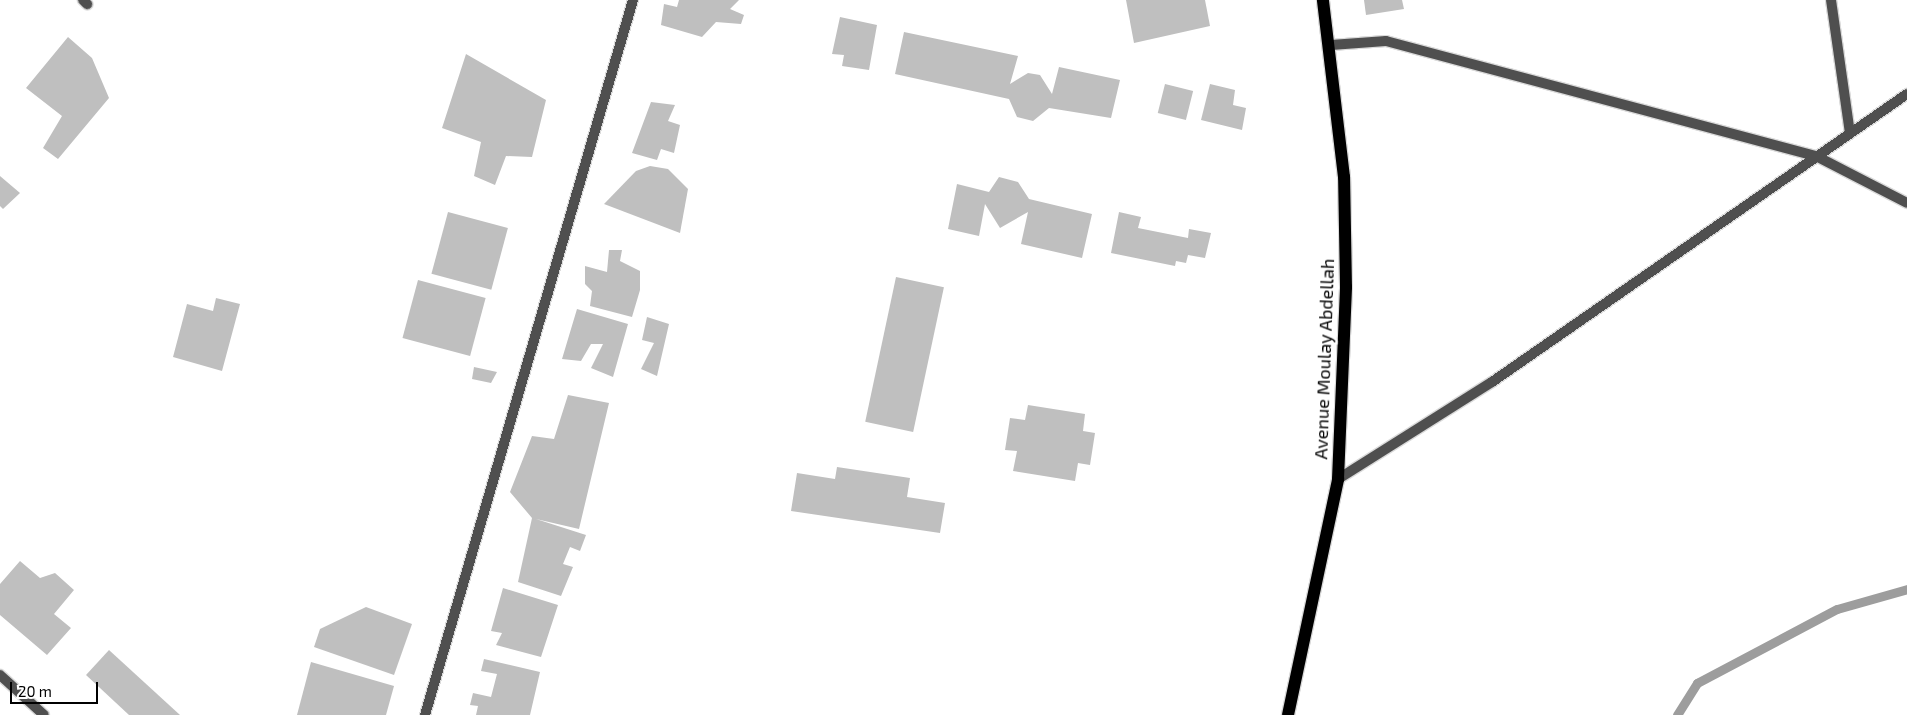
<!DOCTYPE html>
<style>
body{margin:0}
#map{position:relative;width:1907px;height:715px;overflow:hidden;background:#fff;font-family:"Exo 2",sans-serif}
div>[style]{position:absolute}
.stream>*{height:9px;margin:-4.5px;padding:0 4.5px;transform-origin:4.5px;border-radius:4.5px;background:#9d9d9d}
.building>*{inset:0;background:#bfbfbf;transform-origin:0 0}
.roads{filter:drop-shadow(1px 0 #dbdbdb) drop-shadow(-1px 0 #dbdbdb) drop-shadow(0 1px #dbdbdb) drop-shadow(0 -1px #dbdbdb)}
.lane>*{height:10px;margin:-5px;padding:0 5px;transform-origin:5px;border-radius:5px;background:#4f4f4f}
.street>*{height:10px;margin:-5px;padding:0 5px;transform-origin:5px;border-radius:5px;background:#4f4f4f}
.primary>*{height:12px;margin:-6px;padding:0 6px;transform-origin:6px;border-radius:6px;background:#000}
span{translate:-50% -50%;white-space:nowrap;text-align:center;line-height:1.15;-webkit-text-stroke:4.5px #fff;paint-order:stroke}
.street-label{font-size:18px;color:#000}
.scale{position:absolute;left:10px;top:682px;width:88px;height:22px;box-sizing:border-box;border:2px solid #000;border-top:0;padding-left:6px;font-size:15px;line-height:18px;white-space:nowrap;color:#000;-webkit-text-stroke:4px #fff;paint-order:stroke}
</style>
<div id="map">
<div class="stream">
<div style="left:1677px;top:715px;width:38px;rotate:-58deg"></div>
<div style="left:1697px;top:683px;width:158px;rotate:-27.9deg"></div>
<div style="left:1837px;top:609px;width:73px;rotate:-15.9deg"></div>
</div>
<div class="building">
<div style="clip-path:polygon(679px 0,739px 0,730px 9px,744px 15px,741px 24px,716px 22px,702px 37px,661px 25px,664px 4px,677px 7px)"></div>
<div style="clip-path:polygon(1126px 0,1205px 0,1210px 26px,1134px 43px)"></div>
<div style="clip-path:polygon(1364px 0,1402px 0,1404px 9px,1366px 15px)"></div>
<div style="clip-path:polygon(840px 17px,877px 25px,869px 70px,842px 66px,844px 55px,832px 54px)"></div>
<div style="clip-path:polygon(904px 32px,1018px 56px,1010px 84px,1028px 73px,1040px 75px,1052px 94px,1059px 67px,1120px 80px,1111px 118px,1049px 108px,1033px 121px,1017px 117px,1009px 99px,895px 74px)"></div>
<div style="clip-path:polygon(68px 37px,92px 58px,109px 98px,58px 159px,43px 148px,62px 116px,26px 88px)"></div>
<div style="clip-path:polygon(466px 54px,546px 100px,532px 157px,506px 156px,495px 185px,474px 176px,481px 142px,442px 128px)"></div>
<div style="left:1165px;top:84px;width:29px;height:30px;rotate:14deg"></div>
<div style="clip-path:polygon(1210px 84px,1235px 90px,1233px 105px,1246px 108px,1242px 130px,1201px 120px)"></div>
<div style="clip-path:polygon(651px 102px,675px 105px,668px 121px,680px 125px,674px 153px,661px 149px,657px 160px,632px 153px)"></div>
<div style="clip-path:polygon(650px 166px,668px 169px,688px 189px,680px 233px,604px 204px,636px 171px)"></div>
<div style="clip-path:polygon(0 176px,20px 193px,3px 209px,0 206px)"></div>
<div style="clip-path:polygon(999px 177px,1018px 182px,1029px 199px,1092px 214px,1082px 258px,1021px 244px,1028px 212px,1000px 228px,985px 204px,979px 236px,948px 229px,957px 184px,989px 192px)"></div>
<div style="left:448px;top:212px;width:62px;height:64px;rotate:15deg"></div>
<div style="clip-path:polygon(1119px 212px,1141px 217px,1138px 228px,1188px 238px,1189px 229px,1211px 233px,1205px 258px,1188px 255px,1186px 263px,1176px 261px,1175px 266px,1111px 253px)"></div>
<div style="clip-path:polygon(609px 250px,622px 250px,620px 261px,640px 271px,640px 290px,632px 317px,590px 306px,592px 291px,585px 284px,585px 266px,607px 272px)"></div>
<div style="left:896px;top:277px;width:49px;height:148px;rotate:12deg"></div>
<div style="left:418px;top:280px;width:70px;height:60px;rotate:15deg"></div>
<div style="clip-path:polygon(216px 298px,240px 304px,222px 371px,173px 357px,187px 304px,213px 311px)"></div>
<div style="clip-path:polygon(577px 309px,628px 324px,613px 377px,591px 368px,603px 344px,591px 344px,581px 361px,562px 359px)"></div>
<div style="clip-path:polygon(647px 317px,669px 324px,657px 376px,641px 369px,654px 343px,642px 340px)"></div>
<div style="clip-path:polygon(474px 367px,497px 372px,491px 383px,472px 379px)"></div>
<div style="clip-path:polygon(568px 395px,609px 403px,579px 529px,536px 519px,586px 535px,580px 551px,570px 547px,563px 564px,573px 567px,561px 596px,518px 582px,532px 518px,510px 492px,532px 436px,554px 439px)"></div>
<div style="clip-path:polygon(1028px 405px,1085px 414px,1083px 431px,1095px 433px,1090px 465px,1078px 463px,1075px 481px,1013px 471px,1017px 451px,1005px 450px,1010px 418px,1025px 420px)"></div>
<div style="clip-path:polygon(837px 467px,910px 478px,907px 497px,945px 503px,940px 533px,791px 511px,797px 473px,835px 479px)"></div>
<div style="clip-path:polygon(20px 561px,40px 578px,55px 573px,74px 590px,54px 614px,71px 628px,47px 655px,0 615px,0 584px)"></div>
<div style="clip-path:polygon(503px 588px,558px 605px,541px 657px,496px 645px,502px 633px,491px 631px)"></div>
<div style="clip-path:polygon(366px 607px,412px 624px,394px 675px,314px 647px,320px 629px)"></div>
<div style="clip-path:polygon(109px 650px,180px 715px,129px 715px,86px 675px)"></div>
<div style="clip-path:polygon(484px 659px,540px 672px,530px 715px,476px 715px,478px 706px,470px 705px,473px 693px,491px 697px,497px 674px,481px 671px)"></div>
<div style="clip-path:polygon(311px 662px,394px 686px,386px 715px,297px 715px)"></div>
</div>
<div class="roads">
<div class="lane">
<div style="left:83px;top:0;width:6px;rotate:45deg"></div>
<div style="left:1818px;top:157px;width:100px;rotate:27.3deg"></div>
</div>
<div class="street">
<div style="left:1831px;top:0;width:134px;rotate:81.9deg"></div>
<div style="left:1331px;top:45px;width:55px;rotate:-4.2deg"></div>
<div style="left:1386px;top:41px;width:447px;rotate:15deg"></div>
<div style="left:1338px;top:479px;width:182px;rotate:-32.2deg"></div>
<div style="left:1492px;top:382px;width:505px;rotate:-34.76deg"></div>
<div style="left:0;top:675px;width:59px;rotate:42.3deg"></div>
<div style="left:425px;top:715px;width:745px;rotate:-73.78deg"></div>
</div>
<div class="primary">
<div style="left:1288px;top:715px;width:241px;rotate:-78deg"></div>
<div style="left:1338px;top:479px;width:192px;rotate:-87.6deg"></div>
<div style="left:1346px;top:287px;width:110px;rotate:-91deg"></div>
<div style="left:1344px;top:177px;width:178px;rotate:-96.8deg"></div>
</div>
</div>
<div class="street-label">
<span style="left:1324px;top:359px;rotate:-88deg">Avenue Moulay Abdellah</span>
</div>
<div class="scale">20 m</div>
</div>
